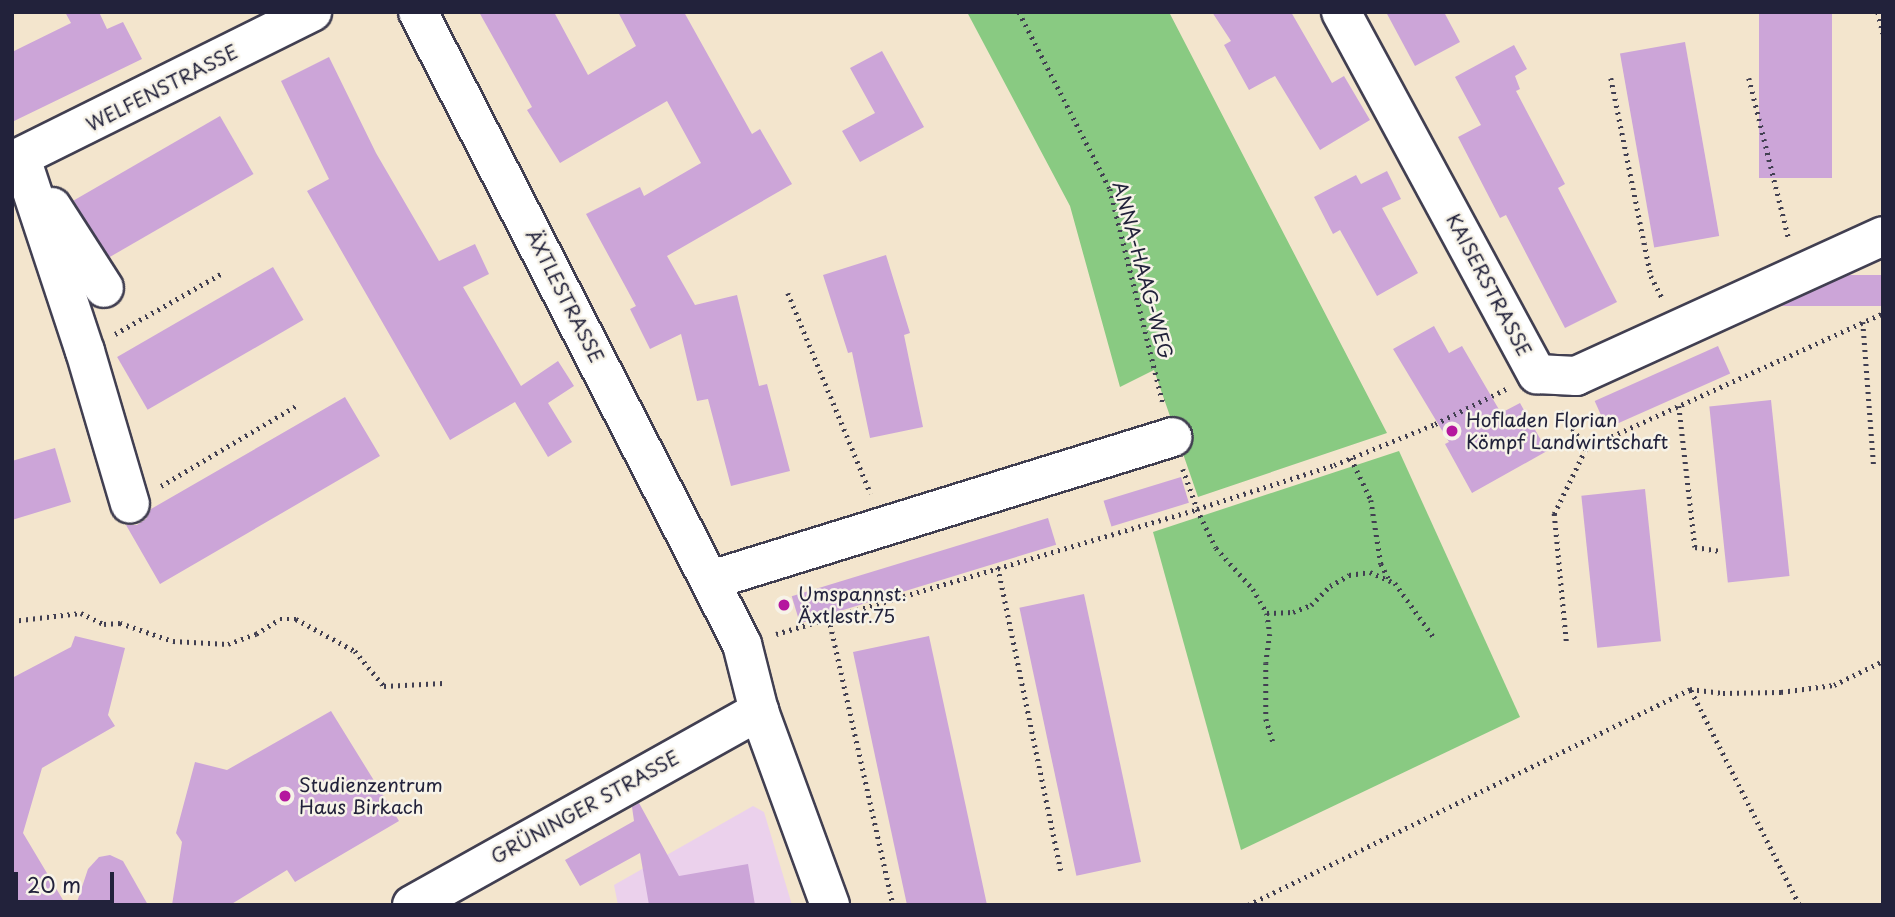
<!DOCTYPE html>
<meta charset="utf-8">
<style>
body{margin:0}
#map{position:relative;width:1895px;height:917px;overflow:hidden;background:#f3e5cd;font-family:"Playpen Sans",sans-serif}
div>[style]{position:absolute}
.built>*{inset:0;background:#ebd1ec}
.green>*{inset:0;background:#89ca82}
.building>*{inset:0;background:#cca5d8;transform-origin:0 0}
.path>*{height:4.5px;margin-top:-2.25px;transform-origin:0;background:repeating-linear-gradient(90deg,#413f51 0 2px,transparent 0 7px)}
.roads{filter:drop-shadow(2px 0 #413f51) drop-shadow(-2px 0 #413f51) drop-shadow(0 2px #413f51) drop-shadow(0 -2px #413f51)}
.minor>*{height:38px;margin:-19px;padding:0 19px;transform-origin:19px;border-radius:19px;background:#fff}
.dots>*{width:19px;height:19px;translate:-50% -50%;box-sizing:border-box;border:4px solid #f7f3e8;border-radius:50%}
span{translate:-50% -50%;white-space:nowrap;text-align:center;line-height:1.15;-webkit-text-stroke:5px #f7f3e8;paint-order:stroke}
.street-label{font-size:19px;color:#22223b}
.poi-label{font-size:19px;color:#22223b}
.left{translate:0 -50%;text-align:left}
.frame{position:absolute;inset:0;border:14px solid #22223b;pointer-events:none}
.scale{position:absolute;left:14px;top:872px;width:100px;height:32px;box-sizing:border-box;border:4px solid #22223b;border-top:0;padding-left:9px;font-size:21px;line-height:24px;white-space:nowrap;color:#22223b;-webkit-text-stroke:5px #f7f3e8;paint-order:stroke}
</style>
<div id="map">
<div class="built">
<div style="clip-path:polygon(753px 806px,764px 812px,792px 905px,618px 905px,614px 885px)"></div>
</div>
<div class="green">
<div style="clip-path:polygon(967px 12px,1169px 12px,1387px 433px,1198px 497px,1154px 370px,1120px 387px,1070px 206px)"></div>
<div style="clip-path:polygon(1399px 451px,1520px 717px,1241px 850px,1153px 532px)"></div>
</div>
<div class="building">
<div style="clip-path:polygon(65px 12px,99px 12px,107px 29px,123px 22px,142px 59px,12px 122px,12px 52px,71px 23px)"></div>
<div style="clip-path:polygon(479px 12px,554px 12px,588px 75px,636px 46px,618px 12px,684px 12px,752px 134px,760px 129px,792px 184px,667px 256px,695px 305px,737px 295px,759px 386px,767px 384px,790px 471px,731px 486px,708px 399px,697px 401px,681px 334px,650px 349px,630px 309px,636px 306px,586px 214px,640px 187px,644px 196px,701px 163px,667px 101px,560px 163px,527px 110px,532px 107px)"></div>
<div style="clip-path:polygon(1212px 12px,1291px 12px,1332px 83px,1344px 76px,1370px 120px,1320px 150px,1275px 76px,1249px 90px,1224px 45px,1231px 41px)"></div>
<div style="clip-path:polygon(1386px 12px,1444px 12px,1460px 42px,1415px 66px)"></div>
<div style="left:1759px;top:12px;width:73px;height:166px"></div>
<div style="left:1685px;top:42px;width:197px;height:66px;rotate:80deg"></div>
<div style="clip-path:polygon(1514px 45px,1527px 69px,1515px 76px,1520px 89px,1516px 91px,1565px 184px,1558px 188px,1617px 302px,1565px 328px,1506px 215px,1500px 218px,1458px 137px,1481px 125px,1455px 77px)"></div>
<div style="clip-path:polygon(882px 51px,924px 127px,860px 162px,842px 131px,875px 113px,850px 68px)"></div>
<div style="clip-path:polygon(329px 57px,376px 153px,439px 261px,475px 244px,489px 274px,463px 287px,521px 386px,558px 361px,574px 386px,548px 403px,572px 442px,548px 457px,515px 402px,450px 440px,307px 191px,329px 179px,281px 81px)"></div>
<div style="left:220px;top:116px;width:67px;height:169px;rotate:60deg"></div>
<div style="clip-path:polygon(1387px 171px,1401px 199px,1382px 208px,1418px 273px,1377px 296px,1340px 230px,1333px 234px,1314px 197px,1356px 175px,1361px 184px)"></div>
<div style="clip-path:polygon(886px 255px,910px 333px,904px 335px,923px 427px,870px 438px,852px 352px,848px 353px,823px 275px)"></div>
<div style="left:273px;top:267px;width:61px;height:180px;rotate:60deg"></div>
<div style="left:1883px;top:275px;width:31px;height:125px;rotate:90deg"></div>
<div style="clip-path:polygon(1434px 326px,1449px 353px,1462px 346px,1501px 413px,1520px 403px,1547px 451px,1472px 493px,1445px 444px,1449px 442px,1393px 349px)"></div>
<div style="left:1718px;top:346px;width:30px;height:135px;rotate:66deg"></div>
<div style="clip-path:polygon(345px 397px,380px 456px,160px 584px,126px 525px,137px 525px,146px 519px,151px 509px)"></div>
<div style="left:1771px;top:400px;width:177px;height:62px;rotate:84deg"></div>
<div style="clip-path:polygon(55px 448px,71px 502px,12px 520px,12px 461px)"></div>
<div style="left:1181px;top:477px;width:27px;height:81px;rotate:73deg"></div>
<div style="left:1645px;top:489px;width:153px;height:64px;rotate:84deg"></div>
<div style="left:1048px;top:518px;width:28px;height:268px;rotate:73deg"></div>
<div style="left:1084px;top:594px;width:274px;height:66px;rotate:78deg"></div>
<div style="clip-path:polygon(75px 636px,125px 648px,108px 715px,115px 726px,42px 768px,23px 833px,66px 905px,12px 905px,12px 678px,71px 647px)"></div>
<div style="clip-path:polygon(929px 636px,972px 835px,987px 905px,907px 905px,878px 770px,853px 652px)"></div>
<div style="clip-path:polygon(331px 711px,399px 821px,295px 882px,287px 870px,230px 905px,172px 905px,182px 842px,176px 833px,195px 762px,227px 770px)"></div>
<div style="clip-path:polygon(639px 803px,679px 876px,748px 864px,755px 905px,649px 905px,640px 853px,580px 886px,565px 860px,634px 821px,632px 807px)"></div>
<div style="clip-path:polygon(110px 855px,123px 861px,148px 905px,76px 905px,88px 869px,99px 857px)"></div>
</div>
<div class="path">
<div style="left:1019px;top:12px;width:199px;rotate:62.8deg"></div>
<div style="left:1110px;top:189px;width:220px;rotate:76.1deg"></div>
<div style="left:1878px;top:12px;width:22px;rotate:77deg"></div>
<div style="left:1611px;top:78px;width:202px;rotate:78.6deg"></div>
<div style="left:1651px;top:276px;width:25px;rotate:63deg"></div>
<div style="left:1749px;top:78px;width:167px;rotate:76.1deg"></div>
<div style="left:788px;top:293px;width:217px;rotate:67.6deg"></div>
<div style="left:1863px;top:322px;width:147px;rotate:85.7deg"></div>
<div style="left:115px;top:334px;width:125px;rotate:-29.6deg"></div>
<div style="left:1679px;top:406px;width:142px;rotate:83.5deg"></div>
<div style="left:1695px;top:547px;width:24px;rotate:9deg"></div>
<div style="left:1561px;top:411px;width:45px;rotate:56deg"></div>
<div style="left:1586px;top:448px;width:326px;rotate:-24.4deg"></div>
<div style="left:1351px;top:458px;width:47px;rotate:64.5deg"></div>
<div style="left:1371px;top:500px;width:65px;rotate:81.1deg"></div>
<div style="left:1381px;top:564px;width:19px;rotate:62deg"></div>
<div style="left:1183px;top:469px;width:41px;rotate:70.3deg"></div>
<div style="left:161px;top:486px;width:157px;rotate:-30.7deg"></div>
<div style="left:1197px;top:509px;width:43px;rotate:64deg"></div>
<div style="left:1216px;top:548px;width:55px;rotate:47.9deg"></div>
<div style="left:1253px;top:589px;width:28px;rotate:60deg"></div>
<div style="left:1267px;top:613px;width:21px;rotate:82deg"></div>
<div style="left:1270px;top:634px;width:29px;rotate:98deg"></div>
<div style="left:1266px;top:663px;width:56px;rotate:90deg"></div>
<div style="left:1266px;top:719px;width:27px;rotate:73deg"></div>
<div style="left:998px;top:567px;width:310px;rotate:78.3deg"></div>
<div style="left:1267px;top:613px;width:26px;rotate:-2deg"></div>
<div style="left:1293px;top:612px;width:19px;rotate:-21deg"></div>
<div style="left:1311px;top:605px;width:27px;rotate:-45deg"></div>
<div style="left:1330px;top:586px;width:22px;rotate:-30deg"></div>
<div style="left:1349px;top:575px;width:21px;rotate:-8deg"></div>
<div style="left:1370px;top:572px;width:27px;rotate:24deg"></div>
<div style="left:1395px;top:583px;width:69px;rotate:54.5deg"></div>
<div style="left:829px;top:618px;width:294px;rotate:77.4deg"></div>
<div style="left:12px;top:621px;width:69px;rotate:-6.6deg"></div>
<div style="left:81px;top:613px;width:25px;rotate:26deg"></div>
<div style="left:104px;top:624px;width:16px;rotate:-4deg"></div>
<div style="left:120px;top:623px;width:56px;rotate:18.8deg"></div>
<div style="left:173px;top:641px;width:55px;rotate:3.1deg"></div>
<div style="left:228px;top:644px;width:30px;rotate:-20deg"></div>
<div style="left:256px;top:634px;width:28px;rotate:-32deg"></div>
<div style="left:280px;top:619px;width:16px"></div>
<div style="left:296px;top:619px;width:67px;rotate:28.5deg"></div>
<div style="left:355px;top:651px;width:45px;rotate:50.4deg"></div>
<div style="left:384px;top:686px;width:59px;rotate:-2.9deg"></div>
<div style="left:776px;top:634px;width:439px;rotate:-16.5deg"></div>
<div style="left:1197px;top:509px;width:144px;rotate:-17.8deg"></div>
<div style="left:1334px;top:465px;width:109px;rotate:-22.1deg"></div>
<div style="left:1435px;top:424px;width:79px;rotate:-26.2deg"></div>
<div style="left:1566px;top:641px;width:128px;rotate:-95.4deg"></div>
<div style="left:1554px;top:514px;width:73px;rotate:-64.1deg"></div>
<div style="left:1248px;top:905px;width:492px;rotate:-26deg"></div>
<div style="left:1799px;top:905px;width:242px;rotate:-116.8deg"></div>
<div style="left:1690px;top:689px;width:33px;rotate:7deg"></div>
<div style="left:1723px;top:693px;width:58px;rotate:-1deg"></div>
<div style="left:1781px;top:692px;width:53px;rotate:-7.5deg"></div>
<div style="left:1834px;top:685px;width:55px;rotate:-26.1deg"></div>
</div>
<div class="roads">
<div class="minor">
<div style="left:418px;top:12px;width:710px;rotate:62.86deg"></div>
<div style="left:742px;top:644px;width:69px;rotate:75.8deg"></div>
<div style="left:759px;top:711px;width:207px;rotate:69.9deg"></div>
<div style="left:1341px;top:12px;width:412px;rotate:61.6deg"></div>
<div style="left:1537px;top:374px;width:39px;rotate:3deg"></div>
<div style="left:1576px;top:376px;width:337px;rotate:-24.5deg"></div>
<div style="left:21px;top:158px;width:203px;rotate:71.7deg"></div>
<div style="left:85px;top:351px;width:159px;rotate:73.6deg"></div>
<div style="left:12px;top:161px;width:335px;rotate:-26.4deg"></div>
<div style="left:52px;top:207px;width:96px;rotate:57.3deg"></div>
<div style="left:711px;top:580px;width:483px;rotate:-17.2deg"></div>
<div style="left:412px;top:905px;width:398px;rotate:-29.2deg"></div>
</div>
</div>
<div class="dots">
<div style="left:1452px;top:431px;background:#b5179e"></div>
<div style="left:784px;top:605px;background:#b5179e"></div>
<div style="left:285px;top:796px;background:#b5179e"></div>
</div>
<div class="street-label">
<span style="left:162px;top:88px;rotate:-27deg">WELFENSTRASSE</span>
<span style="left:1143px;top:270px;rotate:75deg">ANNA-HAAG-WEG</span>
<span style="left:1489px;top:285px;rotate:62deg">KAISERSTRASSE</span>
<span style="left:565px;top:296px;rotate:63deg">ÄXTLESTRASSE</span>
<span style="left:585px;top:807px;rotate:-29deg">GRÜNINGER STRASSE</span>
</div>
<div class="poi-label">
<span class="left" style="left:1466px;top:431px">Hofladen Florian<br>Kömpf Landwirtschaft</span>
<span class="left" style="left:798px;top:605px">Umspannst.<br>Äxtlestr.75</span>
<span class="left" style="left:299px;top:796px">Studienzentrum<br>Haus Birkach</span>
</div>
<div class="frame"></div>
<div class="scale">20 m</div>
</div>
